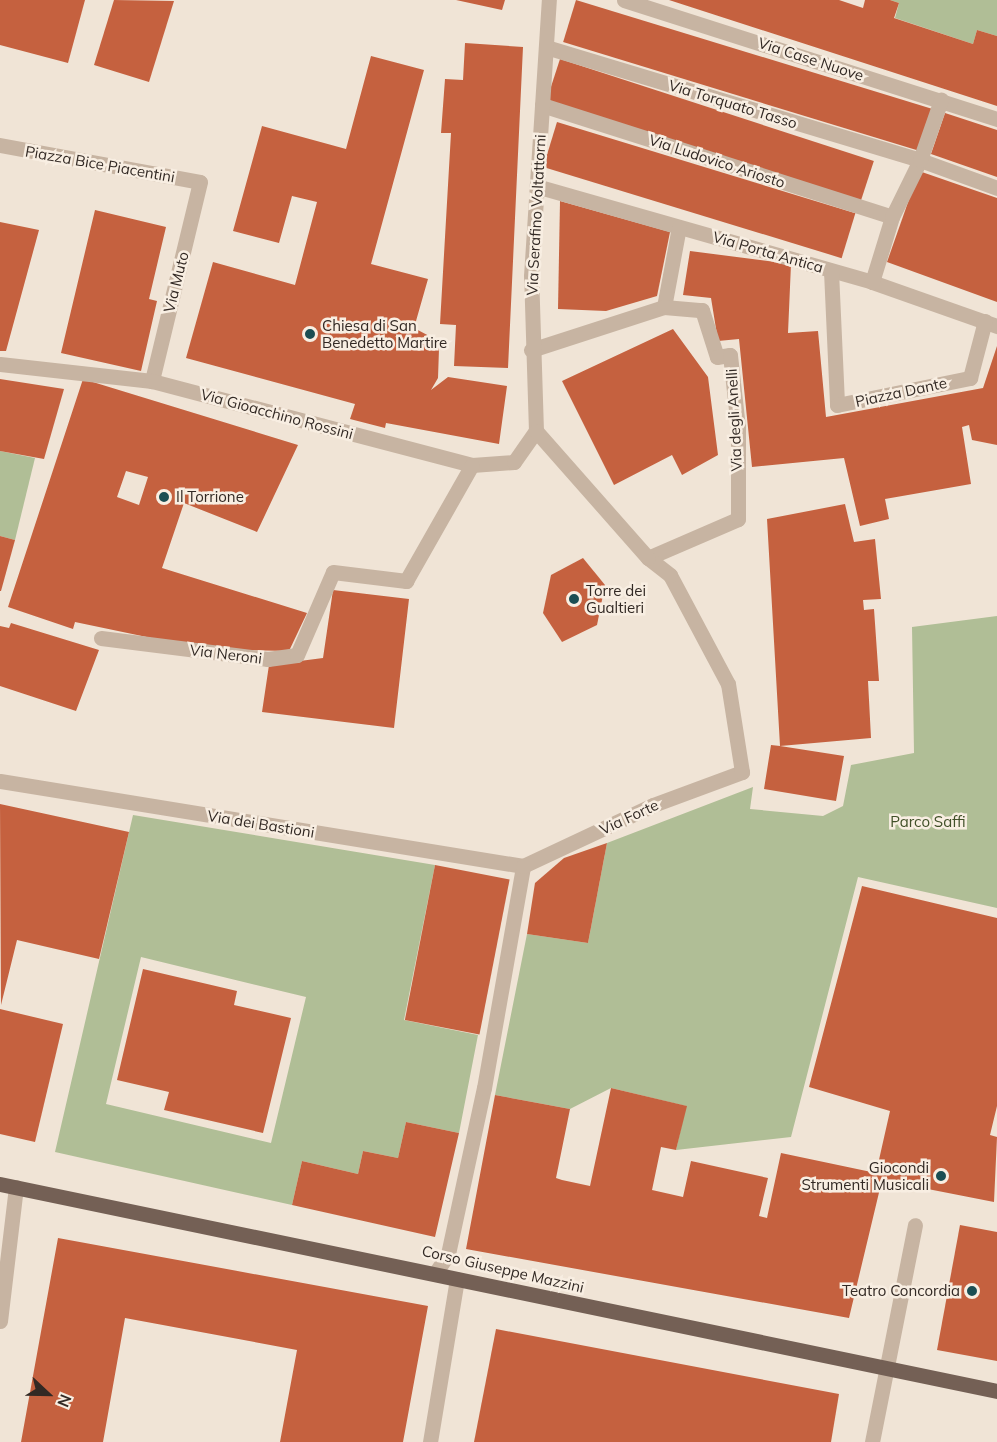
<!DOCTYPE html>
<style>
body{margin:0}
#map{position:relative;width:997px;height:1442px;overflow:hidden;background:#f0e4d6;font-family:Mulish,sans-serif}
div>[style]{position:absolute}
.green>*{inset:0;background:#b0be96}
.building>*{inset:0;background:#c5613f;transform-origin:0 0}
.minor>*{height:15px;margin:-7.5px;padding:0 7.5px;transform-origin:7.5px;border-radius:7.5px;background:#c7b4a2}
.major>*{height:15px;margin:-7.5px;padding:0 7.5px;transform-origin:7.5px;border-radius:7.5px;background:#746055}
.dots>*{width:16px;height:16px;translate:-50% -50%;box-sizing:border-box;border:3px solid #f8eee2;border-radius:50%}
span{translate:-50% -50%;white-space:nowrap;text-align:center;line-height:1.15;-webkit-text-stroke:5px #f8eee2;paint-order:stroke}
.street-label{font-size:15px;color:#322924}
.poi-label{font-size:15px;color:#322924}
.left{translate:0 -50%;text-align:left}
.right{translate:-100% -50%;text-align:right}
.park-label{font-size:15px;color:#415029}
.north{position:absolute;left:18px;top:1364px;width:60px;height:60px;-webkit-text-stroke:4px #f8eee2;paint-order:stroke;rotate:112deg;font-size:16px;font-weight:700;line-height:24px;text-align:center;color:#322924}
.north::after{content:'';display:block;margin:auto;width:21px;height:27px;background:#322924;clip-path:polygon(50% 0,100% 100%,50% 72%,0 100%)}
</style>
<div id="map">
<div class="green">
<div style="clip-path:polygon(890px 0,997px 0,997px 36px,977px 30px,973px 44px,895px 18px,899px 3px)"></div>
<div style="clip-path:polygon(0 451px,35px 458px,15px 540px,0 536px)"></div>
<div style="clip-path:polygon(997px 616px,997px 908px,858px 877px,791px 1137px,676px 1150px,686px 1106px,611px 1088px,570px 1109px,495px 1095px,527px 934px,588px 943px,607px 843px,753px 787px,750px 809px,823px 816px,843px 806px,851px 765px,914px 753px,912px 627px)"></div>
<div style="clip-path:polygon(evenodd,133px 815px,435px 865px,404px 1020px,478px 1035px,459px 1133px,406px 1122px,398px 1158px,363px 1151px,358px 1174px,302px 1161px,292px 1205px,55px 1152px,133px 815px,141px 957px,306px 997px,271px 1143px,106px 1104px,141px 957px)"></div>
</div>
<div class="building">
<div style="clip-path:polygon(0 0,85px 0,68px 63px,0 45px)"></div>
<div style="clip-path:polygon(114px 0,174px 1px,149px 82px,94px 65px)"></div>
<div style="clip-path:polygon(456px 0,505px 0,502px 10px)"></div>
<div style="left:576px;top:0;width:372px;height:44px;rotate:17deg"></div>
<div style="clip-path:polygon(669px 0,839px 0,863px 8px,865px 0,890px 0,899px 3px,894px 18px,973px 44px,977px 30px,997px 36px,997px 106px)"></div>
<div style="clip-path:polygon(465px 43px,523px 47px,508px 368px,454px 366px,456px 325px,440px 324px,451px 133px,441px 133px,445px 79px,463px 80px)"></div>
<div style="clip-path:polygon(371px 56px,424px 70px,371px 264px,428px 279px,414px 328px,433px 338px,439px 349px,438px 378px,431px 390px,448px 377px,507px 386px,499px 444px,386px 423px,385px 428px,350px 419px,355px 404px,186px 358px,213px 262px,295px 285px,317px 202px,292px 196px,279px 243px,233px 231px,262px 126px,346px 149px)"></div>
<div style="left:560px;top:59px;width:330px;height:43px;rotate:18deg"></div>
<div style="clip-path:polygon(945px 113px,997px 130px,997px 177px,931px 154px)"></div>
<div style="left:557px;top:122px;width:312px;height:47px;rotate:17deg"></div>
<div style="clip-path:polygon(919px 171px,997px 198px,997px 302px,887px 262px)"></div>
<div style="clip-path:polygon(560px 201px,670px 232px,657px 296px,606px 311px,558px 309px)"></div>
<div style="clip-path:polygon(95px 210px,166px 227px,149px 299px,157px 301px,141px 371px,61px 353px)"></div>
<div style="clip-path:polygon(0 222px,39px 230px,6px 351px,0 351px)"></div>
<div style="clip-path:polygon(690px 251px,791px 264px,788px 333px,818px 331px,826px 417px,983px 388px,997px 346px,997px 445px,972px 440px,969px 425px,962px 427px,971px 484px,885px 499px,889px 519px,860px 526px,844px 458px,752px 467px,739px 339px,718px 341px,711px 298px,683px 295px)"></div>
<div style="clip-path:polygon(673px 329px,708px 377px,718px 455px,682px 475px,672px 455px,614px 485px,562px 381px)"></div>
<div style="clip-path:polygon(0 379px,64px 389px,44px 459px,0 451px)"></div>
<div style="clip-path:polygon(evenodd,83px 379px,298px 445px,257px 532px,184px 503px,162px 568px,307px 613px,289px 651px,204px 649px,75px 622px,73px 629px,8px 607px,83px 379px,126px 471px,148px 477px,139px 505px,117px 497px,126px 471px)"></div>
<div style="clip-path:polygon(845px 504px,854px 542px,875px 539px,881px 599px,863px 600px,864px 610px,874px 609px,879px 681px,868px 681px,871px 738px,780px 746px,844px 756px,836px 801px,764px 789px,771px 745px,780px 746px,767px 519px)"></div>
<div style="clip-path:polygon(0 536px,15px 540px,1px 591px,0 591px)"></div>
<div style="clip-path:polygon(583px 558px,605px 585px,597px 625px,562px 642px,543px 613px,551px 575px)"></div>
<div style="clip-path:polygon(333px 590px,409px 599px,394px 728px,262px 712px,269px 665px,323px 658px)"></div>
<div style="clip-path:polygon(11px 623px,99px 650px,76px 711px,0 686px,0 626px,9px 628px)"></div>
<div style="clip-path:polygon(0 804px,129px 832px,99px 959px,17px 940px,1px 1005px)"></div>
<div style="clip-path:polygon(607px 843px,588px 943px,527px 934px,535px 883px,564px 858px)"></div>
<div style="left:435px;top:865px;width:76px;height:158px;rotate:11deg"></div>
<div style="clip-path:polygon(862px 886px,997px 918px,997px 1106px,990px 1135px,997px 1137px,994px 1202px,882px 1180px,849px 1318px,466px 1249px,495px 1095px,570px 1109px,556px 1178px,562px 1180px,590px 1186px,611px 1088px,687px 1106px,676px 1150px,661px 1147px,652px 1190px,683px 1197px,691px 1161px,768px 1178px,759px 1216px,767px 1218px,781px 1153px,876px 1173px,890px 1111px,809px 1087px)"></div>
<div style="clip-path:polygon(143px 969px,237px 991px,234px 1005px,291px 1018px,263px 1133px,164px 1110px,169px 1092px,117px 1080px)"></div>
<div style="clip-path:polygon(0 1009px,63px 1024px,35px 1142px,0 1134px)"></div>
<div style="clip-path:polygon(406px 1122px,459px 1133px,435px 1237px,292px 1205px,302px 1161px,358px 1174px,363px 1151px,398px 1158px)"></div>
<div style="clip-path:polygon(960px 1225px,997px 1232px,997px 1361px,937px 1350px)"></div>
<div style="clip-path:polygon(58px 1238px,428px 1306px,403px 1442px,280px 1442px,297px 1350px,125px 1318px,103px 1442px,21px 1442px)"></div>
<div style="clip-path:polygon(496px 1329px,839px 1394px,831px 1442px,474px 1442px)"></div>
</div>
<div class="minor">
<div style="left:624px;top:0;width:392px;rotate:17.7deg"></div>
<div style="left:546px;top:47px;width:391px;rotate:16.8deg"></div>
<div style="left:920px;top:160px;width:82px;rotate:20deg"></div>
<div style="left:542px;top:105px;width:367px;rotate:17.7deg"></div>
<div style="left:0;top:145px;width:203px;rotate:10.5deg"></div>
<div style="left:200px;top:182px;width:205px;rotate:103.6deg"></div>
<div style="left:536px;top:186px;width:349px;rotate:15.9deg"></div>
<div style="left:872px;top:282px;width:133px;rotate:19.4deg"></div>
<div style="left:831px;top:271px;width:134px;rotate:87.4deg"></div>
<div style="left:837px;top:405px;width:136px;rotate:-11.5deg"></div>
<div style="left:970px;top:378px;width:59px;rotate:-75.3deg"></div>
<div style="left:872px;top:282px;width:68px;rotate:-72.9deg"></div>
<div style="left:892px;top:217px;width:64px;rotate:-63.8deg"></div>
<div style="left:920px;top:160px;width:64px;rotate:-70.7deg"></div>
<div style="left:664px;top:307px;width:81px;rotate:-79.4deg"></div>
<div style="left:531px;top:350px;width:140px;rotate:-17.9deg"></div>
<div style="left:664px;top:307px;width:38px;rotate:5deg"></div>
<div style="left:702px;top:310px;width:49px;rotate:72.3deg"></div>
<div style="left:717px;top:357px;width:13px;rotate:-9deg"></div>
<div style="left:730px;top:355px;width:72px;rotate:83.7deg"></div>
<div style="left:738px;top:427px;width:92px;rotate:90deg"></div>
<div style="left:738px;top:519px;width:98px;rotate:156.6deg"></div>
<div style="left:0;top:364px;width:153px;rotate:6.4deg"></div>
<div style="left:152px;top:381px;width:331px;rotate:14.7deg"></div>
<div style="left:472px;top:465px;width:42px;rotate:-4.1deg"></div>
<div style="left:514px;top:462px;width:38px;rotate:-55deg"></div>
<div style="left:536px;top:431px;width:155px;rotate:-91.8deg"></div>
<div style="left:531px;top:276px;width:277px;rotate:-86.3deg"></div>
<div style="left:101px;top:638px;width:168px;rotate:7.2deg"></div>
<div style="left:268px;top:659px;width:29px;rotate:-8deg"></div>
<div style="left:297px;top:655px;width:90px;rotate:-66.6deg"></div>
<div style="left:333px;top:572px;width:74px;rotate:7deg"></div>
<div style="left:406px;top:581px;width:133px;rotate:-60.4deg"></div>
<div style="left:0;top:781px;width:530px;rotate:9.23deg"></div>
<div style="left:436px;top:1272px;width:22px;rotate:-56deg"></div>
<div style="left:448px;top:1254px;width:170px;rotate:-77.8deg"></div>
<div style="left:484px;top:1088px;width:225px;rotate:-80deg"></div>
<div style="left:523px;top:866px;width:144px;rotate:-25.1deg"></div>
<div style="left:653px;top:805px;width:95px;rotate:-20.3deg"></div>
<div style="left:742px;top:772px;width:89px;rotate:-99deg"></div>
<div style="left:728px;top:684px;width:123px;rotate:-118deg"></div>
<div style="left:670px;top:575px;width:28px;rotate:-142deg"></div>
<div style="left:648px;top:558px;width:169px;rotate:-131.4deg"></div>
<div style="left:0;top:1321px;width:135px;rotate:-83.2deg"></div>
<div style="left:430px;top:1442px;width:165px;rotate:-80.6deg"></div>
<div style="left:872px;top:1442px;width:221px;rotate:-78.8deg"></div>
</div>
<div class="major">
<div style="left:0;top:1184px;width:1018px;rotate:11.73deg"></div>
</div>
<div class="dots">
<div style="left:310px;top:334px;background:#1b4e53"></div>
<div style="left:164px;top:497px;background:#1b4e53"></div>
<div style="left:574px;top:599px;background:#1b4e53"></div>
<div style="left:941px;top:1176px;background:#1b4e53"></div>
<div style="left:972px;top:1291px;background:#1b4e53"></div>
</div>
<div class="street-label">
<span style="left:811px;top:59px;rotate:18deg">Via Case Nuove</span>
<span style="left:733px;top:104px;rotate:17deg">Via Torquato Tasso</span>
<span style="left:717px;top:161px;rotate:18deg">Via Ludovico Ariosto</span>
<span style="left:100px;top:164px;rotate:10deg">Piazza Bice Piacentini</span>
<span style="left:536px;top:215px;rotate:-87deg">Via Serafino Voltattorni</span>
<span style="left:768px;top:252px;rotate:16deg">Via Porta Antica</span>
<span style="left:176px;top:282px;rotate:-76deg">Via Muto</span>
<span style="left:901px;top:392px;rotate:-12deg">Piazza Dante</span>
<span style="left:277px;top:414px;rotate:15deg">Via Gioacchino Rossini</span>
<span style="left:734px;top:420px;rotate:-93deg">Via degli Anelli</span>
<span style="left:226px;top:654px;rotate:7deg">Via Neroni</span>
<span style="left:629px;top:817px;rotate:-25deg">Via Forte</span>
<span style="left:261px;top:824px;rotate:9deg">Via dei Bastioni</span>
<span style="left:503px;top:1269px;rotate:13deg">Corso Giuseppe Mazzini</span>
</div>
<div class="poi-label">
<span class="left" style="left:322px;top:334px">Chiesa di San<br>Benedetto Martire</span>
<span class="left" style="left:176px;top:497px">Il Torrione</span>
<span class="left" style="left:586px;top:599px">Torre dei<br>Gualtieri</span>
<span class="right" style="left:929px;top:1176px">Giocondi<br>Strumenti Musicali</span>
<span class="right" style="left:960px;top:1291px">Teatro Concordia</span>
</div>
<div class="park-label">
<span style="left:928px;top:822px">Parco Saffi</span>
</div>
<div class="north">N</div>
</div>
